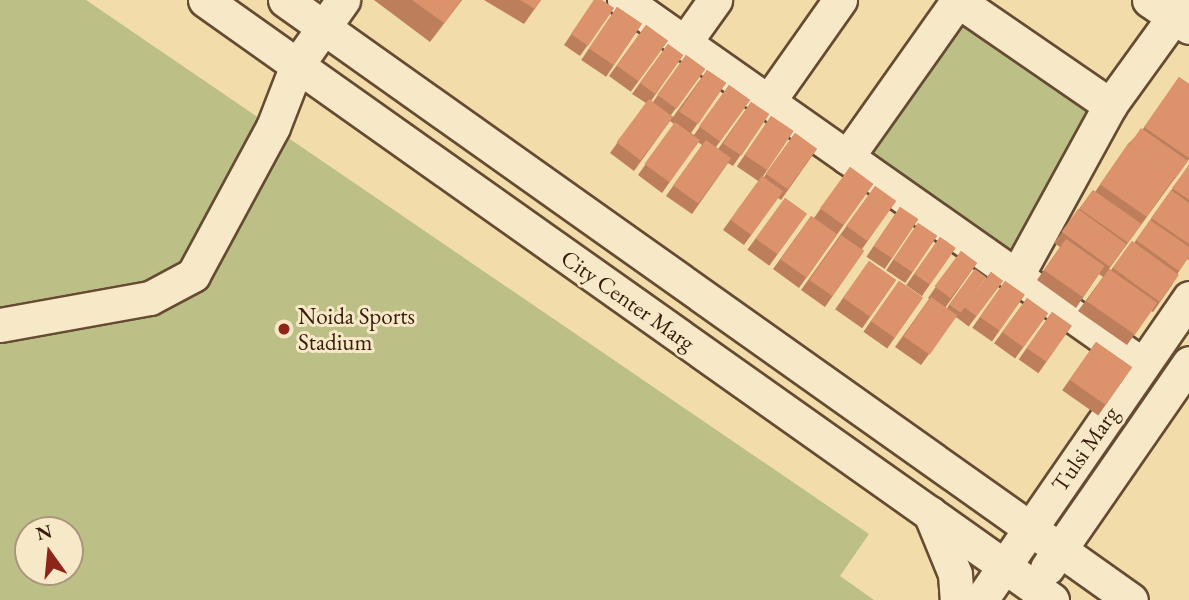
<!DOCTYPE html>
<style>
body{margin:0}
#map{position:relative;width:1189px;height:600px;overflow:hidden;background:#f2dcaa;font-family:"EB Garamond",serif}
div>[style]{position:absolute}
.green>*{inset:0;background:#bcc087;transform-origin:0 0}
.roads{filter:drop-shadow(2px 0 #664b33) drop-shadow(-2px 0 #664b33) drop-shadow(0 2px #664b33) drop-shadow(0 -2px #664b33)}
.minor>*{height:33px;margin:-16.5px;padding:0 16.5px;transform-origin:16.5px;border-radius:16.5px;background:#f7e8c8}
.wall>*{inset:0;background:#bd7e5c;transform-origin:0 0}
.building>*{inset:0;background:#dc936b;transform-origin:0 0}
.dots>*{width:19px;height:19px;translate:-50% -50%;box-sizing:border-box;border:4px solid #f7e8c8;border-radius:50%}
span{translate:-50% -50%;white-space:nowrap;text-align:center;line-height:1.15;-webkit-text-stroke:6px #f7e8c8;paint-order:stroke}
.street-label{font-size:23px;color:#371b0b}
.poi-label{font-size:23px;color:#371b0b}
.left{translate:0 -50%;text-align:left}
.north{position:absolute;left:14px;top:516px;width:70px;height:70px;box-sizing:border-box;background:#f7e8c8;border:2px solid #aa967c;border-radius:50%;rotate:345deg;font-size:19px;font-weight:700;line-height:28px;text-align:center;color:#371b0b}
.north::after{content:'';display:block;margin:auto;width:24px;height:32px;background:#8f2418;clip-path:polygon(50% 0,100% 100%,50% 72%,0 100%)}
</style>
<div id="map">
<div class="green">
<div style="clip-path:polygon(evenodd,0 0,86px 0,869px 534px,840px 576px,874px 600px,0 600px,0 0,28px 530px,70px 530px,70px 572px,28px 572px,28px 530px)"></div>
<div style="left:962px;top:13px;width:191px;height:173px;rotate:35deg"></div>
</div>
<div class="roads">
<div class="minor">
<div style="left:205px;top:0;width:1038px;rotate:35.31deg"></div>
<div style="left:285px;top:0;width:1037px;rotate:35.35deg"></div>
<div style="left:624px;top:0;width:634px;rotate:35.12deg"></div>
<div style="left:957px;top:0;width:186px;rotate:34.5deg"></div>
<div style="left:1149px;top:0;width:48px;rotate:34deg"></div>
<div style="left:685px;top:42px;width:52px;rotate:-54.5deg"></div>
<div style="left:768px;top:102px;width:125px;rotate:-54.8deg"></div>
<div style="left:847px;top:157px;width:192px;rotate:-54.7deg"></div>
<div style="left:1016px;top:277px;width:196px;rotate:-61.3deg"></div>
<div style="left:1110px;top:105px;width:130px;rotate:-54.1deg"></div>
<div style="left:0;top:325px;width:152px;rotate:-10.2deg"></div>
<div style="left:150px;top:298px;width:49px;rotate:-28.1deg"></div>
<div style="left:193px;top:275px;width:168px;rotate:-61.6deg"></div>
<div style="left:273px;top:127px;width:66px;rotate:-68.8deg"></div>
<div style="left:297px;top:65px;width:80px;rotate:-54.7deg"></div>
<div style="left:930px;top:513px;width:66px;rotate:67.7deg"></div>
<div style="left:955px;top:574px;width:26px;rotate:86deg"></div>
<div style="left:1047px;top:568px;width:249px;rotate:-55.3deg"></div>
<div style="left:981px;top:600px;width:367px;rotate:-55.4deg"></div>
</div>
</div>
<div class="wall">
<div style="clip-path:polygon(374px 0,462px 0,430px 42px)"></div>
<div style="clip-path:polygon(484px 0,541px 0,524px 24px)"></div>
<div style="clip-path:polygon(594px 0,614px 8px,580px 56px,564px 45px)"></div>
<div style="left:617px;top:7px;width:30px;height:64px;rotate:34deg"></div>
<div style="left:646px;top:25px;width:27px;height:63px;rotate:36deg"></div>
<div style="clip-path:polygon(668px 44px,683px 55px,651px 101px,653px 102px,686px 55px,705px 69px,671px 115px,673px 117px,707px 70px,726px 83px,691px 133px,694px 135px,729px 85px,750px 100px,716px 147px,718px 149px,751px 102px,769px 114px,733px 166px,728px 163px,692px 214px,666px 196px,702px 145px,698px 142px,662px 193px,638px 175px,674px 124px,670px 121px,634px 171px,610px 153px,646px 103px,632px 94px)"></div>
<div style="clip-path:polygon(1179px 77px,1189px 84px,1189px 159px,1109px 269px,1111px 270px,1132px 241px,1134px 243px,1189px 165px,1189px 260px,1187px 259px,1178px 273px,1172px 285px,1153px 312px,1151px 311px,1127px 345px,1078px 311px,1103px 277px,1099px 274px,1076px 308px,1037px 280px,1060px 247px,1054px 243px,1093px 190px,1095px 192px,1128px 144px,1143px 129px)"></div>
<div style="left:771px;top:116px;width:27px;height:61px;rotate:34deg"></div>
<div style="clip-path:polygon(795px 133px,817px 149px,781px 200px,778px 198px,744px 245px,723px 230px,762px 176px,764px 177px)"></div>
<div style="clip-path:polygon(850px 167px,873px 184px,799px 288px,773px 269px,811px 216px,814px 218px)"></div>
<div style="clip-path:polygon(875px 186px,896px 201px,862px 249px,864px 251px,825px 307px,801px 290px)"></div>
<div style="left:785px;top:198px;width:27px;height:64px;rotate:36deg"></div>
<div style="left:900px;top:207px;width:22px;height:60px;rotate:34deg"></div>
<div style="left:918px;top:223px;width:23px;height:57px;rotate:34deg"></div>
<div style="left:940px;top:237px;width:19px;height:59px;rotate:35deg"></div>
<div style="clip-path:polygon(961px 251px,977px 263px,945px 308px,947px 308px,975px 269px,986px 277px,957px 318px,956px 317px,921px 365px,895px 347px,929px 299px,928px 298px)"></div>
<div style="left:869px;top:261px;width:33px;height:59px;rotate:35deg"></div>
<div style="left:991px;top:272px;width:15px;height:57px;rotate:37deg"></div>
<div style="left:899px;top:281px;width:29px;height:62px;rotate:35deg"></div>
<div style="left:1005px;top:281px;width:24px;height:57px;rotate:35deg"></div>
<div style="left:1027px;top:298px;width:26px;height:56px;rotate:36deg"></div>
<div style="left:1052px;top:312px;width:24px;height:58px;rotate:35deg"></div>
<div style="left:1096px;top:342px;width:44px;height:59px;rotate:35deg"></div>
</div>
<div class="building">
<div style="clip-path:polygon(412px 0,461px 0,444px 23px)"></div>
<div style="clip-path:polygon(520px 0,541px 0,535px 9px)"></div>
<div style="clip-path:polygon(594px 0,602px 0,614px 8px,588px 46px,571px 34px)"></div>
<div style="left:617px;top:7px;width:30px;height:50px;rotate:34deg"></div>
<div style="left:646px;top:25px;width:27px;height:50px;rotate:36deg"></div>
<div style="left:668px;top:44px;width:19px;height:48px;rotate:36deg"></div>
<div style="left:686px;top:55px;width:24px;height:49px;rotate:36deg"></div>
<div style="left:707px;top:70px;width:23px;height:50px;rotate:34deg"></div>
<div style="clip-path:polygon(1179px 77px,1189px 84px,1189px 158px,1144px 127px)"></div>
<div style="left:729px;top:85px;width:26px;height:51px;rotate:36deg"></div>
<div style="left:649px;top:99px;width:30px;height:54px;rotate:37deg"></div>
<div style="left:751px;top:102px;width:22px;height:50px;rotate:34deg"></div>
<div style="left:771px;top:116px;width:27px;height:47px;rotate:34deg"></div>
<div style="left:675px;top:122px;width:31px;height:52px;rotate:36deg"></div>
<div style="clip-path:polygon(1141px 128px,1188px 161px,1175px 179px,1175px 177px,1129px 145px)"></div>
<div style="left:795px;top:133px;width:27px;height:50px;rotate:36deg"></div>
<div style="left:706px;top:140px;width:31px;height:56px;rotate:36deg"></div>
<div style="left:1128px;top:144px;width:57px;height:49px;rotate:35deg"></div>
<div style="clip-path:polygon(1189px 165px,1189px 200px,1172px 188px)"></div>
<div style="left:850px;top:167px;width:29px;height:51px;rotate:36deg"></div>
<div style="left:762px;top:176px;width:26px;height:54px;rotate:36deg"></div>
<div style="left:875px;top:186px;width:26px;height:49px;rotate:36deg"></div>
<div style="left:1093px;top:190px;width:59px;height:23px;rotate:35deg"></div>
<div style="clip-path:polygon(1171px 190px,1189px 203px,1189px 244px,1151px 218px)"></div>
<div style="left:785px;top:198px;width:27px;height:50px;rotate:36deg"></div>
<div style="left:900px;top:207px;width:22px;height:47px;rotate:34deg"></div>
<div style="left:1078px;top:209px;width:60px;height:28px;rotate:36deg"></div>
<div style="left:811px;top:216px;width:32px;height:53px;rotate:35deg"></div>
<div style="clip-path:polygon(1150px 220px,1189px 247px,1189px 257px,1179px 271px,1136px 240px)"></div>
<div style="left:918px;top:223px;width:23px;height:44px;rotate:34deg"></div>
<div style="left:841px;top:235px;width:28px;height:55px;rotate:35deg"></div>
<div style="left:940px;top:237px;width:19px;height:45px;rotate:35deg"></div>
<div style="left:1066px;top:239px;width:47px;height:38px;rotate:35deg"></div>
<div style="left:1132px;top:241px;width:58px;height:33px;rotate:36deg"></div>
<div style="left:961px;top:251px;width:20px;height:44px;rotate:37deg"></div>
<div style="left:869px;top:261px;width:33px;height:45px;rotate:35deg"></div>
<div style="left:975px;top:269px;width:14px;height:44px;rotate:36deg"></div>
<div style="left:1109px;top:269px;width:59px;height:39px;rotate:35deg"></div>
<div style="left:991px;top:272px;width:15px;height:44px;rotate:37deg"></div>
<div style="left:899px;top:281px;width:29px;height:49px;rotate:35deg"></div>
<div style="left:1005px;top:281px;width:24px;height:44px;rotate:35deg"></div>
<div style="left:931px;top:297px;width:32px;height:48px;rotate:35deg"></div>
<div style="left:1027px;top:298px;width:26px;height:42px;rotate:36deg"></div>
<div style="left:1052px;top:312px;width:24px;height:44px;rotate:35deg"></div>
<div style="left:1096px;top:342px;width:44px;height:46px;rotate:35deg"></div>
</div>
<div class="dots">
<div style="left:284px;top:329px;background:#8f2418"></div>
</div>
<div class="street-label">
<span style="left:628px;top:300px;rotate:35deg">City Center Marg</span>
<span style="left:1085px;top:449px;rotate:-55deg">Tulsi Marg</span>
</div>
<div class="poi-label">
<span class="left" style="left:298px;top:329px">Noida Sports<br>Stadium</span>
</div>
<div class="north">N</div>
</div>
